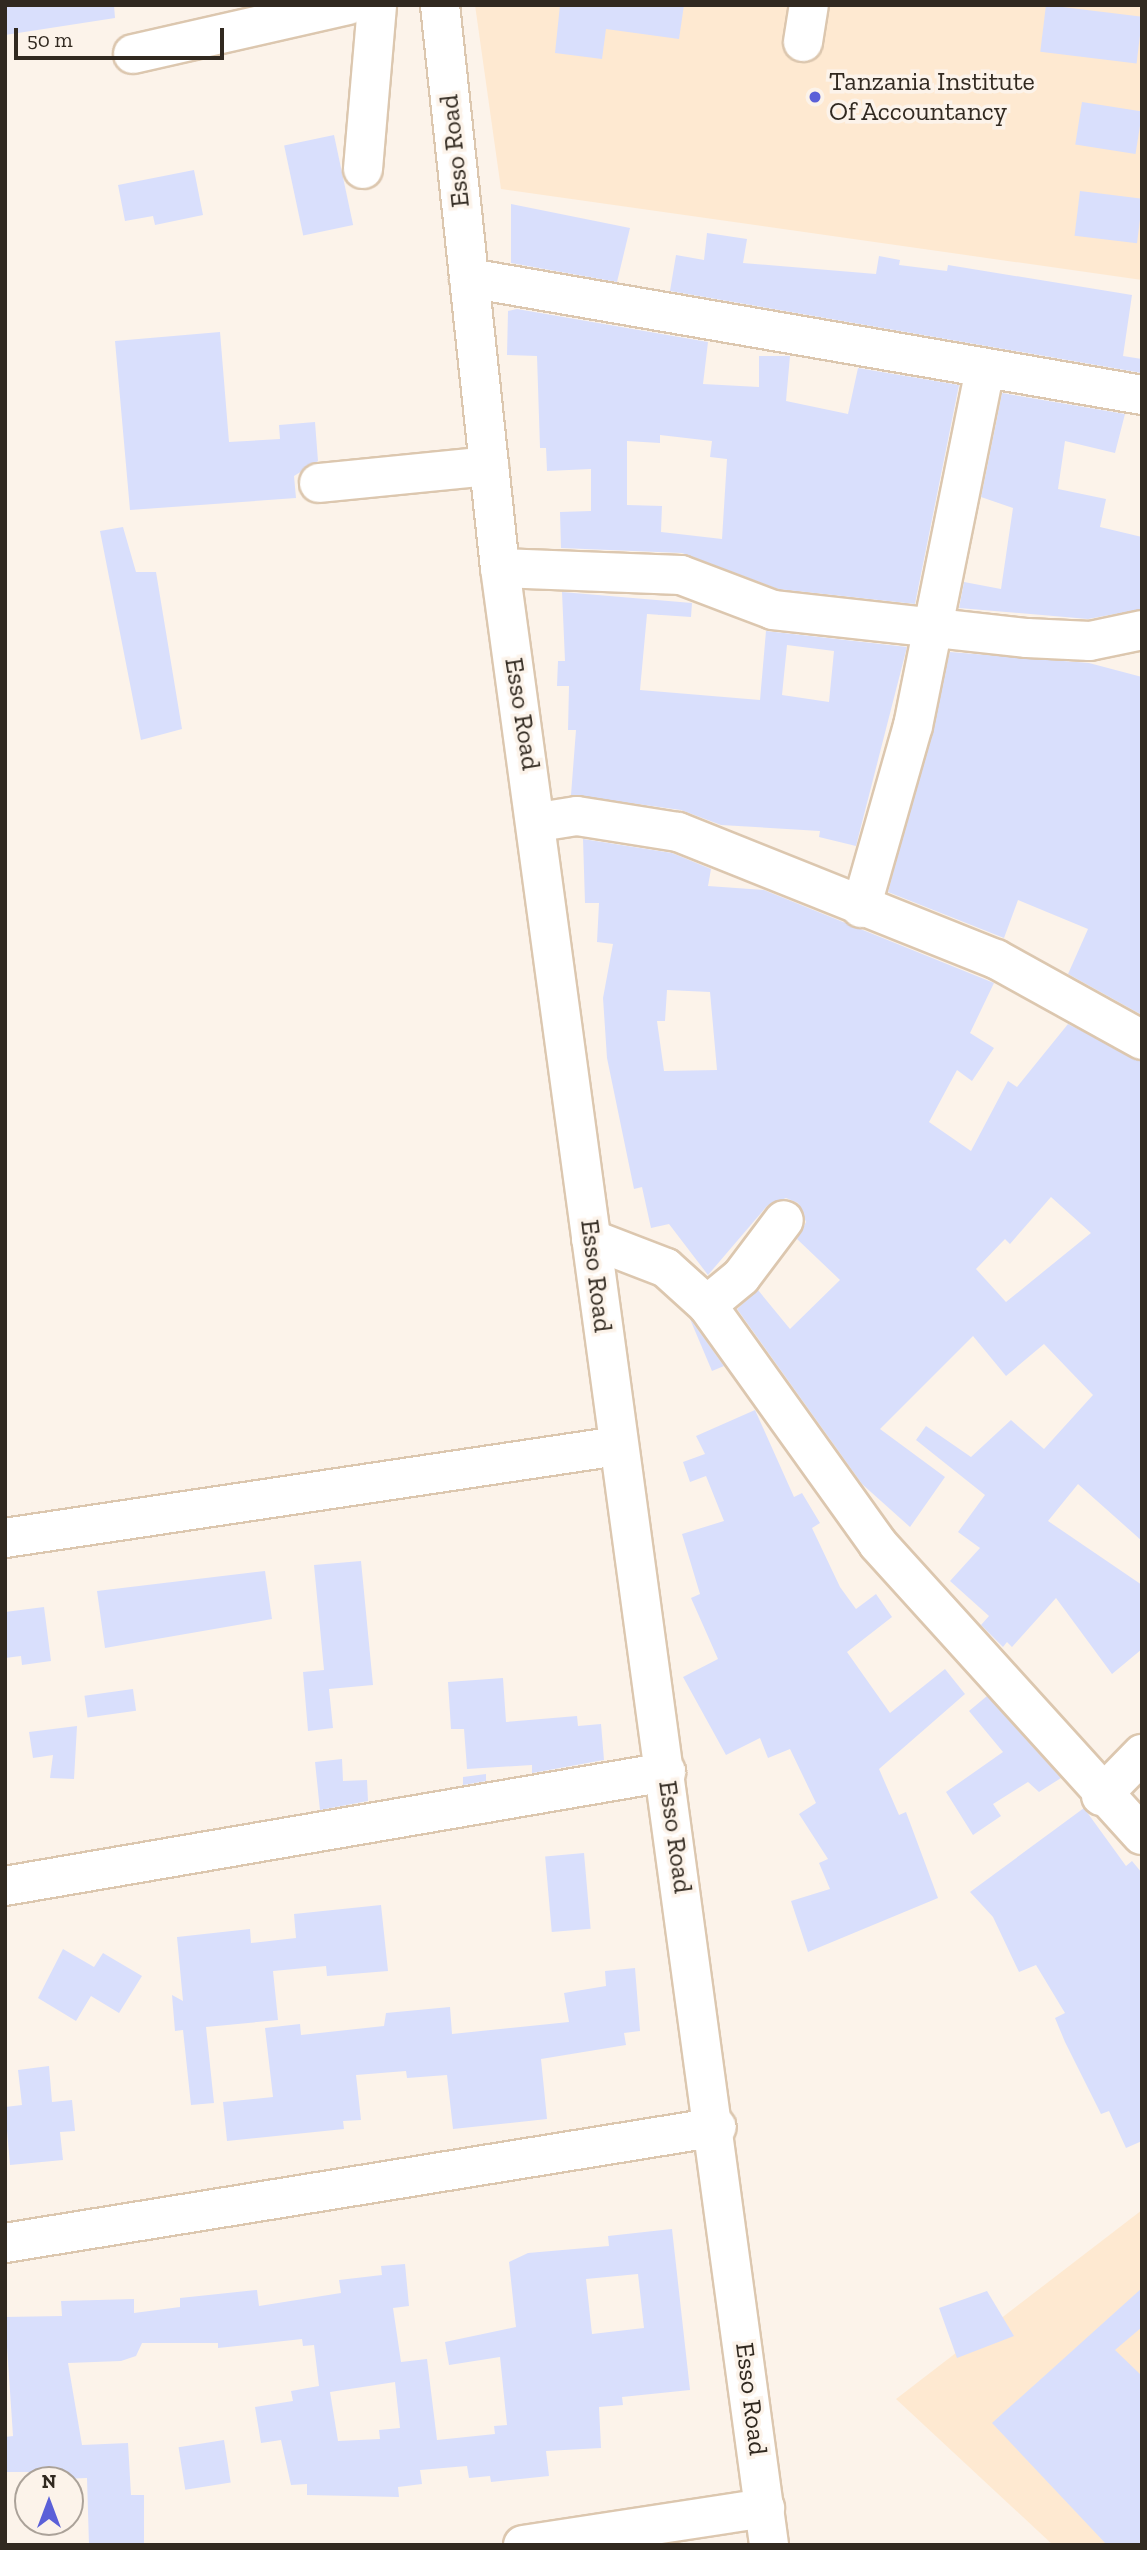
<!DOCTYPE html>
<style>
body{margin:0}
#map{position:relative;width:1147px;height:2550px;overflow:hidden;background:#fcf3ea;font-family:"Zilla Slab",serif}
div>[style]{position:absolute}
.built>*{inset:0;background:#fee9d1}
.building>*{inset:0;background:#d9dffc;transform-origin:0 0}
.roads{filter:drop-shadow(2px 0 #dcc7af) drop-shadow(-2px 0 #dcc7af) drop-shadow(0 2px #dcc7af) drop-shadow(0 -2px #dcc7af)}
.minor>*{height:38px;margin:-19px;padding:0 19px;transform-origin:19px;border-radius:19px;background:#fff}
.dots>*{width:19px;height:19px;translate:-50% -50%;box-sizing:border-box;border:4px solid #fcf3ea;border-radius:50%}
span{translate:-50% -50%;white-space:nowrap;text-align:center;line-height:1.15;-webkit-text-stroke:7px #fcf3ea;paint-order:stroke}
.poi-label{font-size:26px;color:#312920}
.left{translate:0 -50%;text-align:left}
.street-label{font-size:26px;color:#312920}
.frame{position:absolute;inset:0;border:7px solid #312920;pointer-events:none}
.north{position:absolute;left:14px;top:2466px;width:70px;height:70px;box-sizing:border-box;background:#fcf3ea;border:2px solid #aba299;border-radius:50%;rotate:0deg;font-size:19px;font-weight:700;line-height:28px;text-align:center;color:#312920}
.north::after{content:'';display:block;margin:auto;width:24px;height:32px;background:#5b60d8;clip-path:polygon(50% 0,100% 100%,50% 72%,0 100%)}
.scale{position:absolute;left:14px;top:28px;width:210px;height:32px;box-sizing:border-box;border:4px solid #312920;border-top:0;padding-left:9px;font-size:21px;line-height:24px;white-space:nowrap;color:#312920;-webkit-text-stroke:5px #fcf3ea;paint-order:stroke}
</style>
<div id="map">
<div class="built">
<div style="clip-path:polygon(475px 5px,1142px 5px,1142px 280px,501px 189px)"></div>
<div style="clip-path:polygon(1142px 2210px,1142px 2545px,1053px 2545px,896px 2399px)"></div>
</div>
<div class="building">
<div style="clip-path:polygon(5px 5px,114px 5px,115px 18px,5px 35px)"></div>
<div style="clip-path:polygon(560px 5px,684px 5px,679px 39px,606px 29px,602px 59px,555px 53px)"></div>
<div style="left:1046px;top:5px;width:97px;height:47px;rotate:7deg"></div>
<div style="left:1082px;top:102px;width:61px;height:43px;rotate:9deg"></div>
<div style="left:334px;top:135px;width:92px;height:51px;rotate:78deg"></div>
<div style="clip-path:polygon(194px 170px,203px 215px,155px 225px,153px 216px,125px 221px,118px 185px)"></div>
<div style="left:1080px;top:191px;width:63px;height:45px;rotate:7deg"></div>
<div style="clip-path:polygon(511px 204px,630px 228px,617px 282px,511px 263px)"></div>
<div style="clip-path:polygon(707px 233px,747px 239px,743px 263px,876px 274px,879px 256px,900px 260px,899px 265px,947px 271px,948px 265px,1132px 295px,1123px 356px,1142px 359px,1142px 373px,670px 291px,676px 255px,704px 260px)"></div>
<div style="clip-path:polygon(evenodd,517px 309px,708px 342px,703px 384px,759px 387px,759px 356px,790px 356px,786px 401px,848px 414px,858px 368px,959px 385px,915px 604px,778px 589px,682px 553px,561px 548px,560px 512px,591px 511px,591px 469px,547px 471px,546px 448px,540px 448px,537px 356px,507px 355px,508px 311px,517px 309px,660px 435px,712px 441px,710px 457px,727px 459px,722px 539px,661px 532px,662px 506px,627px 505px,627px 441px,660px 443px,660px 435px)"></div>
<div style="clip-path:polygon(220px 332px,229px 442px,280px 439px,279px 425px,315px 422px,318px 461px,294px 476px,296px 498px,130px 510px,115px 341px)"></div>
<div style="clip-path:polygon(1002px 393px,1125px 414px,1115px 453px,1065px 441px,1058px 489px,1106px 499px,1100px 527px,1142px 537px,1142px 609px,1088px 619px,959px 608px,964px 582px,1001px 589px,1013px 508px,981px 497px)"></div>
<div style="clip-path:polygon(123px 527px,136px 572px,156px 572px,182px 729px,141px 740px,100px 531px)"></div>
<div style="clip-path:polygon(evenodd,562px 592px,692px 603px,691px 617px,647px 614px,640px 690px,760px 700px,766px 631px,907px 647px,856px 846px,819px 837px,820px 831px,721px 825px,681px 810px,571px 795px,576px 730px,568px 730px,569px 686px,557px 686px,558px 661px,565px 661px,562px 592px,787px 645px,834px 651px,829px 702px,782px 695px,787px 645px)"></div>
<div style="clip-path:polygon(950px 652px,1089px 663px,1142px 677px,1142px 1015px,1068px 974px,1088px 929px,1018px 900px,1004px 938px,888px 892px)"></div>
<div style="clip-path:polygon(evenodd,583px 839px,672px 853px,711px 869px,708px 886px,764px 890px,994px 983px,970px 1033px,994px 1048px,972px 1081px,957px 1070px,929px 1122px,971px 1151px,1008px 1081px,1017px 1087px,1068px 1024px,1142px 1062px,1142px 1541px,1078px 1484px,1048px 1521px,1142px 1585px,1142px 1649px,1112px 1674px,1056px 1598px,1012px 1647px,1007px 1642px,1003px 1647px,981px 1625px,989px 1616px,950px 1581px,980px 1548px,958px 1532px,985px 1495px,916px 1440px,926px 1426px,971px 1457px,1011px 1420px,1044px 1449px,1093px 1395px,1044px 1344px,1006px 1376px,973px 1336px,880px 1429px,945px 1477px,910px 1527px,862px 1484px,737px 1309px,758px 1290px,790px 1329px,840px 1280px,797px 1239px,806px 1222px,798px 1203px,786px 1198px,767px 1206px,708px 1275px,669px 1224px,651px 1228px,642px 1187px,634px 1189px,607px 1058px,603px 998px,613px 944px,597px 942px,599px 903px,585px 903px,583px 839px,667px 990px,710px 992px,717px 1070px,664px 1071px,657px 1021px,665px 1021px,667px 990px,583px 839px,1051px 1197px,1091px 1233px,1006px 1302px,976px 1269px,1005px 1239px,1010px 1244px,1051px 1197px)"></div>
<div style="clip-path:polygon(690px 1319px,691px 1320px,724px 1366px,712px 1371px)"></div>
<div style="clip-path:polygon(755px 1410px,794px 1497px,802px 1493px,820px 1523px,812px 1528px,840px 1587px,856px 1609px,876px 1594px,892px 1617px,847px 1652px,890px 1713px,945px 1669px,965px 1694px,879px 1769px,899px 1815px,906px 1812px,938px 1898px,808px 1952px,791px 1901px,830px 1889px,819px 1863px,828px 1859px,799px 1814px,816px 1803px,790px 1749px,768px 1758px,760px 1738px,726px 1755px,683px 1677px,718px 1659px,691px 1598px,700px 1594px,682px 1534px,724px 1521px,706px 1476px,690px 1482px,683px 1462px,705px 1454px,696px 1436px)"></div>
<div style="clip-path:polygon(361px 1561px,373px 1685px,329px 1689px,333px 1728px,308px 1731px,303px 1672px,324px 1670px,314px 1565px)"></div>
<div style="clip-path:polygon(265px 1571px,272px 1619px,105px 1648px,97px 1591px)"></div>
<div style="clip-path:polygon(44px 1607px,51px 1661px,22px 1665px,21px 1656px,5px 1658px,5px 1612px)"></div>
<div style="clip-path:polygon(503px 1678px,506px 1722px,577px 1716px,578px 1726px,601px 1724px,604px 1760px,532px 1773px,532px 1765px,467px 1769px,464px 1729px,451px 1729px,448px 1682px)"></div>
<div style="left:133px;top:1689px;width:22px;height:49px;rotate:82deg"></div>
<div style="clip-path:polygon(987px 1696px,1061px 1778px,1039px 1792px,1028px 1782px,993px 1804px,1001px 1816px,973px 1835px,946px 1792px,1003px 1752px,969px 1711px)"></div>
<div style="clip-path:polygon(77px 1726px,74px 1779px,50px 1778px,53px 1755px,33px 1758px,29px 1732px)"></div>
<div style="clip-path:polygon(342px 1759px,343px 1781px,367px 1780px,368px 1801px,320px 1810px,315px 1762px)"></div>
<div style="clip-path:polygon(486px 1774px,486px 1781px,463px 1785px,463px 1777px)"></div>
<div style="clip-path:polygon(1084px 1808px,1126px 1866px,1132px 1861px,1142px 1873px,1142px 2141px,1126px 2148px,1109px 2111px,1101px 2114px,1065px 2042px,1055px 2018px,1065px 2013px,1036px 1965px,1019px 1972px,993px 1917px,970px 1892px)"></div>
<div style="left:584px;top:1853px;width:76px;height:39px;rotate:85deg"></div>
<div style="clip-path:polygon(381px 1905px,388px 1971px,327px 1976px,326px 1966px,273px 1971px,278px 2020px,206px 2027px,214px 2103px,191px 2105px,183px 2030px,175px 2031px,172px 1995px,183px 2001px,177px 1937px,250px 1929px,251px 1943px,296px 1938px,294px 1914px)"></div>
<div style="clip-path:polygon(63px 1949px,94px 1967px,103px 1953px,142px 1976px,119px 2013px,91px 1996px,76px 2021px,38px 1998px)"></div>
<div style="clip-path:polygon(635px 1968px,640px 2031px,624px 2033px,626px 2045px,541px 2059px,547px 2119px,453px 2129px,447px 2075px,407px 2078px,406px 2071px,356px 2075px,361px 2120px,343px 2121px,344px 2129px,227px 2141px,223px 2102px,273px 2097px,265px 2028px,300px 2024px,301px 2035px,384px 2026px,386px 2013px,450px 2007px,452px 2034px,569px 2022px,564px 1993px,606px 1986px,605px 1971px)"></div>
<div style="clip-path:polygon(49px 2066px,52px 2102px,72px 2100px,75px 2131px,60px 2132px,63px 2160px,10px 2165px,5px 2107px,22px 2105px,18px 2070px)"></div>
<div style="clip-path:polygon(evenodd,672px 2229px,690px 2390px,622px 2397px,623px 2405px,599px 2407px,601px 2448px,546px 2451px,549px 2476px,491px 2482px,490px 2476px,469px 2478px,467px 2466px,420px 2470px,422px 2484px,398px 2487px,399px 2497px,307px 2495px,307px 2484px,291px 2485px,281px 2440px,261px 2443px,255px 2407px,293px 2401px,291px 2391px,319px 2386px,314px 2345px,303px 2346px,302px 2339px,218px 2348px,218px 2343px,142px 2343px,136px 2356px,121px 2361px,68px 2363px,82px 2445px,128px 2443px,131px 2495px,144px 2495px,144px 2545px,89px 2545px,87px 2478px,61px 2479px,61px 2472px,5px 2472px,5px 2437px,13px 2436px,5px 2317px,62px 2316px,61px 2301px,134px 2299px,134px 2313px,180px 2307px,180px 2298px,257px 2290px,259px 2306px,341px 2293px,339px 2280px,382px 2275px,381px 2266px,405px 2264px,409px 2306px,393px 2308px,401px 2362px,427px 2359px,437px 2440px,495px 2434px,494px 2426px,507px 2425px,500px 2357px,449px 2365px,445px 2342px,516px 2327px,509px 2262px,528px 2253px,609px 2246px,608px 2236px,672px 2229px,638px 2274px,644px 2328px,592px 2334px,586px 2279px,638px 2274px,672px 2229px,395px 2382px,400px 2428px,379px 2430px,380px 2439px,338px 2441px,330px 2392px,395px 2382px)"></div>
<div style="clip-path:polygon(1142px 2288px,1142px 2327px,1115px 2350px,1142px 2376px,1142px 2545px,1107px 2545px,992px 2423px)"></div>
<div style="clip-path:polygon(987px 2291px,1014px 2336px,957px 2358px,939px 2308px)"></div>
<div style="left:224px;top:2440px;width:43px;height:46px;rotate:81deg"></div>
</div>
<div class="roads">
<div class="minor">
<div style="left:440px;top:5px;width:566px;rotate:83.92deg"></div>
<div style="left:500px;top:568px;width:1995px;rotate:82.25deg"></div>
<div style="left:803px;top:42px;width:37px;rotate:-81deg"></div>
<div style="left:133px;top:54px;width:221px;rotate:-12.8deg"></div>
<div style="left:363px;top:169px;width:165px;rotate:-85.1deg"></div>
<div style="left:469px;top:278px;width:683px;rotate:9.86deg"></div>
<div style="left:319px;top:483px;width:171px;rotate:-5.7deg"></div>
<div style="left:500px;top:568px;width:181px;rotate:2.2deg"></div>
<div style="left:681px;top:575px;width:98px;rotate:20.8deg"></div>
<div style="left:773px;top:610px;width:256px;rotate:6.3deg"></div>
<div style="left:1027px;top:638px;width:63px;rotate:2.7deg"></div>
<div style="left:1090px;top:641px;width:53px;rotate:-11.9deg"></div>
<div style="left:539px;top:822px;width:38px;rotate:-9deg"></div>
<div style="left:577px;top:816px;width:102px;rotate:9deg"></div>
<div style="left:678px;top:832px;width:342px;rotate:21.8deg"></div>
<div style="left:996px;top:959px;width:167px;rotate:29deg"></div>
<div style="left:861px;top:908px;width:189px;rotate:-74.1deg"></div>
<div style="left:913px;top:726px;width:364px;rotate:-78.6deg"></div>
<div style="left:591px;top:1239px;width:80px;rotate:21.1deg"></div>
<div style="left:666px;top:1268px;width:55px;rotate:42.1deg"></div>
<div style="left:707px;top:1305px;width:294px;rotate:54.4deg"></div>
<div style="left:878px;top:1544px;width:393px;rotate:47.8deg"></div>
<div style="left:707px;top:1305px;width:44px;rotate:-39.5deg"></div>
<div style="left:741px;top:1277px;width:71px;rotate:-53deg"></div>
<div style="left:5px;top:1538px;width:620px;rotate:-8.54deg"></div>
<div style="left:1101px;top:1796px;width:59px;rotate:-45.7deg"></div>
<div style="left:5px;top:1886px;width:671px;rotate:-9.79deg"></div>
<div style="left:5px;top:2243px;width:721px;rotate:-9.25deg"></div>
<div style="left:523px;top:2545px;width:245px;rotate:-8.7deg"></div>
</div>
</div>
<div class="dots">
<div style="left:815px;top:97px;background:#5b60d8"></div>
</div>
<div class="poi-label">
<span class="left" style="left:829px;top:97px">Tanzania Institute<br>Of Accountancy</span>
</div>
<div class="street-label">
<span style="left:455px;top:151px;rotate:-96deg">Esso Road</span>
<span style="left:522px;top:714px;rotate:81deg">Esso Road</span>
<span style="left:596px;top:1276px;rotate:83deg">Esso Road</span>
<span style="left:675px;top:1837px;rotate:82deg">Esso Road</span>
<span style="left:751px;top:2399px;rotate:83deg">Esso Road</span>
</div>
<div class="frame"></div>
<div class="north">N</div>
<div class="scale">50 m</div>
</div>
